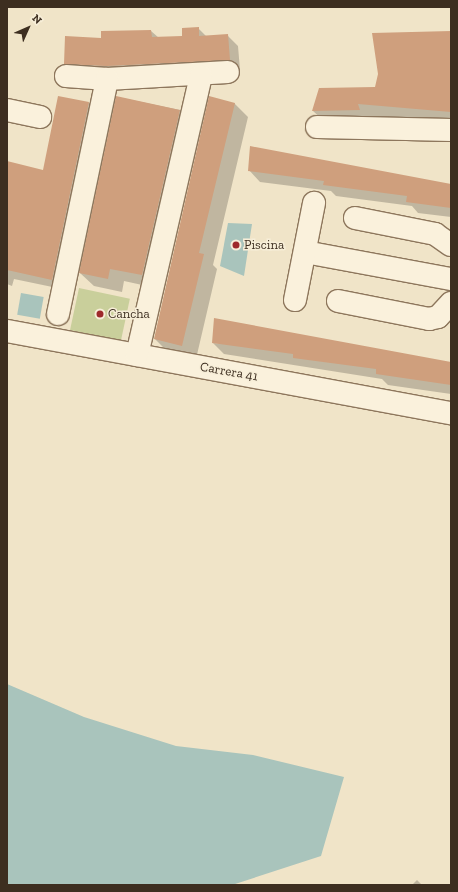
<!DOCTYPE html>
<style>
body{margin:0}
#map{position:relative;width:458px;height:892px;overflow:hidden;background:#f0e4c8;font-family:"Zilla Slab",serif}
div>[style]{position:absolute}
.green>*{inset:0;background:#c9cf9b;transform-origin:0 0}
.water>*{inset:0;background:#a9c4bc;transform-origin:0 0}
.shadow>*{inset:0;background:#0003}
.building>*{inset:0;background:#cf9f7d}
.roads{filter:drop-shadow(1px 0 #8d765c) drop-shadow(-1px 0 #8d765c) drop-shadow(0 1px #8d765c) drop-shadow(0 -1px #8d765c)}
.minor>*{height:22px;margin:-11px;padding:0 11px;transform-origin:11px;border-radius:11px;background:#faf1dc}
.dots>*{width:11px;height:11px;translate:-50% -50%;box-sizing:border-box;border:2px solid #f7eed8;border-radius:50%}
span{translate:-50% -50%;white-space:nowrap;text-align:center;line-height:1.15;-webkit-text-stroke:3px #f7eed8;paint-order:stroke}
.poi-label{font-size:13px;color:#3d2e20}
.left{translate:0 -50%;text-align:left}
.street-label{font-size:13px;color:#3d2e20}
.frame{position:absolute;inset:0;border:8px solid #3d2e20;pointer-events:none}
.north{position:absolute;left:8px;top:8px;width:40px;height:40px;-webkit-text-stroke:3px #f7eed8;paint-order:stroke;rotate:45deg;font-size:11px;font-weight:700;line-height:16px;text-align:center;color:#3d2e20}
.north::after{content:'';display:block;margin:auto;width:14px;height:18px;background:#3d2e20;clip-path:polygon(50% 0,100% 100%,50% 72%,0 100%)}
</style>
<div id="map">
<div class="green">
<div style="left:79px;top:288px;width:52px;height:43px;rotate:12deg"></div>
</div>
<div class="water">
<div style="clip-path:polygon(228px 223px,252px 224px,244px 276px,220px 266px)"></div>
<div style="left:21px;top:293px;width:23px;height:22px;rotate:10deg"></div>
<div style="clip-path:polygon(7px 684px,84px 717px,176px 746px,253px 755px,344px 777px,321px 856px,232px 885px,7px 885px)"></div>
</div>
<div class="shadow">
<div style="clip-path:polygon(198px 28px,207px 37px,228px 36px,238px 46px,240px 70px,118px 76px,75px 74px,65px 64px,102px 39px,102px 32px,151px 31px,159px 38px,183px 37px)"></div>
<div style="clip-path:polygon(451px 32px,451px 124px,371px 116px,372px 123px,326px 123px,313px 111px,376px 88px)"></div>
<div style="clip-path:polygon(59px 97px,89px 103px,99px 113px,62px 289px,14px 279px,12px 286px,7px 284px,7px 164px,44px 171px)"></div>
<div style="clip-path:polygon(117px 97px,180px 110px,193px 124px,156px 288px,124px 281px,122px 292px,94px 286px,80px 273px)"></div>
<div style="clip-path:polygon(234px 103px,248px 117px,213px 265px,217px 269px,196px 359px,169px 353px,155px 339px)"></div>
<div style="clip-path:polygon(249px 170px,451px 185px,451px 217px,418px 213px,412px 206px,336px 196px,331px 191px,260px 182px)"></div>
<div style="clip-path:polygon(213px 343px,451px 363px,451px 394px,388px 385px,382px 379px,224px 354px)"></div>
<div style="clip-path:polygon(417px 880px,422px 885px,412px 885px)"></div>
</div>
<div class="building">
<div style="clip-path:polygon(199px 27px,199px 36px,228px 34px,230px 60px,107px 66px,64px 64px,65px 36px,101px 38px,101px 31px,151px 30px,152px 37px,182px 36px,182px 28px)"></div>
<div style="clip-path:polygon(451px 31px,451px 112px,358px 104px,360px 110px,312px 111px,319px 88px,375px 87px,378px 74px,372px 33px)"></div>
<div style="clip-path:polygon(58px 96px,89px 102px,52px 280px,7px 270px,7px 161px,43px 170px)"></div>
<div style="clip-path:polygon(116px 96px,180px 110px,142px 275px,110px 269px,108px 279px,79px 273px)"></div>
<div style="clip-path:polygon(209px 96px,235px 103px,199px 253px,204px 254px,182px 346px,154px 339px)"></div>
<div style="clip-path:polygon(250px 146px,451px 184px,451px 208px,406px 202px,407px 196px,323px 185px,324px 181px,248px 171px)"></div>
<div style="clip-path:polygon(214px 318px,451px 362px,451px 385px,376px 374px,376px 369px,293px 358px,293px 354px,212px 343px)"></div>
</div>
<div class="roads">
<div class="minor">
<div style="left:66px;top:76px;width:41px;rotate:4.2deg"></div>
<div style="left:107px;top:79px;width:121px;rotate:-3.3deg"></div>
<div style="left:7px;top:110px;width:34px;rotate:12deg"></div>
<div style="left:317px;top:127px;width:134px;rotate:1.3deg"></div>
<div style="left:355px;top:218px;width:82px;rotate:11.3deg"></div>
<div style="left:435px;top:234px;width:19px;rotate:35deg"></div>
<div style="left:305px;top:252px;width:148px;rotate:10.5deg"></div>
<div style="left:295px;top:300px;width:99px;rotate:-78.9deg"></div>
<div style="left:338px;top:301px;width:93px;rotate:11.2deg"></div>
<div style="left:429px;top:319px;width:9px;rotate:-13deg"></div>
<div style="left:438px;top:317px;width:19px;rotate:-47deg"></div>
<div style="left:58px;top:314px;width:240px;rotate:-78.2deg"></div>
<div style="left:7px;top:331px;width:452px;rotate:10.5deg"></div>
<div style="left:137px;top:355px;width:286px;rotate:-77.1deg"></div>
</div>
</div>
<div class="dots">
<div style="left:236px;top:245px;background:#9e2a2b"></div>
<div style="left:100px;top:314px;background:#9e2a2b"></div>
</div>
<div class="poi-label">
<span class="left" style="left:244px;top:245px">Piscina</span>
<span class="left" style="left:108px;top:314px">Cancha</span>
</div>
<div class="street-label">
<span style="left:229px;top:372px;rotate:10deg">Carrera 41</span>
</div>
<div class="frame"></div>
<div class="north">N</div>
</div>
